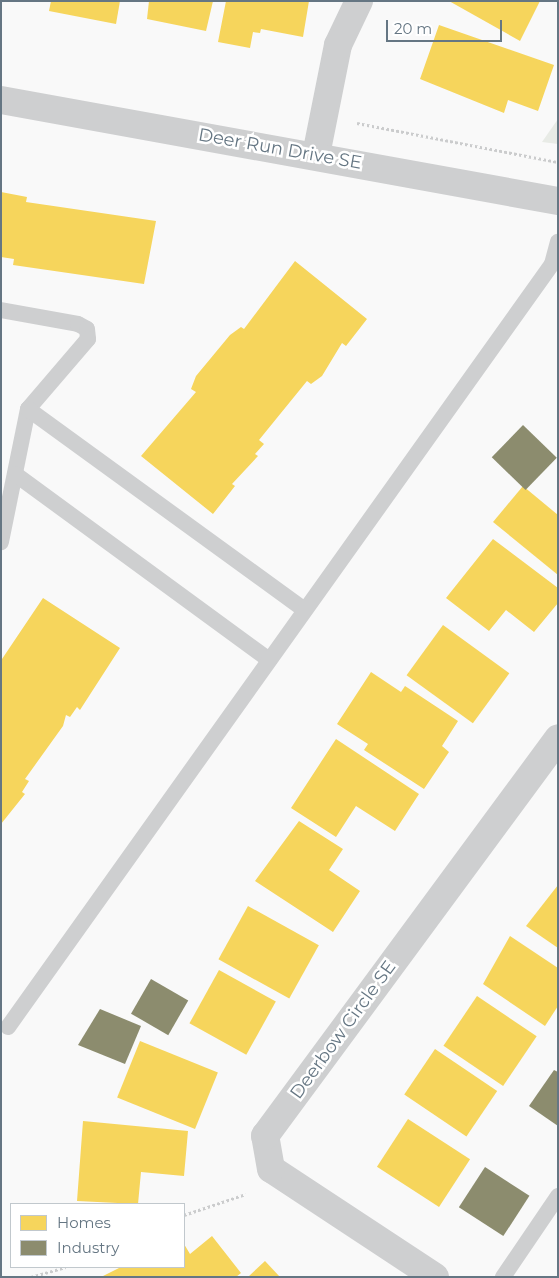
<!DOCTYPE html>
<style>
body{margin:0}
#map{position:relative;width:559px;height:1278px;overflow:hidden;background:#f9f9f9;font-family:Montserrat,sans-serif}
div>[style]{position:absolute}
.green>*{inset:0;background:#e8ebe6}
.homes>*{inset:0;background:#f6d55c;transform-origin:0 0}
.industry>*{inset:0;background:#8c8c6e;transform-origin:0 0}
.path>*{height:3px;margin-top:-1.5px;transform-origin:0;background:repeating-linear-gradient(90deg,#cbcccd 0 2.5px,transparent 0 5px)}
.service>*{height:16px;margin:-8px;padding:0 8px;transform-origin:8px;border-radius:8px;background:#cecfd0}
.minor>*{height:28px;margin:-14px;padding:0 14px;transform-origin:14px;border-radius:14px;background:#cecfd0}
.tertiary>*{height:28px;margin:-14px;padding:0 14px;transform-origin:14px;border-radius:14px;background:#cecfd0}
span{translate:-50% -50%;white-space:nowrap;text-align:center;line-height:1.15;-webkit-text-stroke:5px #fff;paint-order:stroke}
.street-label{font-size:18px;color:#657683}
.frame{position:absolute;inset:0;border:2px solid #657683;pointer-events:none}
.legend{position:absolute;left:10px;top:1203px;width:175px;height:65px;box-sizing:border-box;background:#fff;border:1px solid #c1c8cd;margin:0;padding:6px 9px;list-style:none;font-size:15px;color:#657683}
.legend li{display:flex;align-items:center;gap:10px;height:25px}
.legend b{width:25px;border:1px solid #c1c8cd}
.scale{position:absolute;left:386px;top:20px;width:116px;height:22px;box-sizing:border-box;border:2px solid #657683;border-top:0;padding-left:6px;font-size:15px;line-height:18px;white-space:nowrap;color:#657683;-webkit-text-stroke:4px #fff;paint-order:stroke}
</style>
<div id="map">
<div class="green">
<div style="clip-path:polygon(558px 119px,558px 144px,542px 142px)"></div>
</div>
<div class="homes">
<div style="clip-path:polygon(51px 1px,120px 1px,116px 24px,49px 11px)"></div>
<div style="clip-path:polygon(149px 1px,213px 1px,206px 31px,147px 19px)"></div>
<div style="clip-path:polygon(226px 1px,309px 1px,303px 37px,261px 29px,260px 33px,253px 32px,250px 48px,218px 42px)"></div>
<div style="clip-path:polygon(449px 1px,540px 1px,520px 41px)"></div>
<div style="clip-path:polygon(439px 25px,554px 65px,538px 111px,508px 100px,504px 113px,420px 79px)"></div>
<div style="clip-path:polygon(1px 192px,27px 197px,26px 202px,156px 221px,144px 284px,13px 265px,14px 259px,1px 257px)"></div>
<div style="clip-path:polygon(295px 261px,367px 319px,346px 346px,342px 343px,322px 376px,311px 384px,307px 381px,259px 440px,264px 444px,255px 454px,258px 456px,232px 484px,235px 486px,213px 514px,141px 456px,196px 392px,191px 389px,196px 376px,230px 335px,241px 327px,244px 329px)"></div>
<div style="clip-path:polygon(523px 486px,558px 515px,558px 575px,493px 522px)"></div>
<div style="clip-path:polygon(493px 539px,558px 588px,558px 603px,534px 632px,506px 610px,489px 631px,446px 598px)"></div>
<div style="clip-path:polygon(43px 598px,120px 648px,80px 710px,77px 707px,70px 717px,66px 715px,63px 726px,25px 779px,29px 781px,22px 792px,25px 794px,1px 824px,2px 659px)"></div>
<div style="left:443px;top:625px;width:82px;height:62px;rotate:36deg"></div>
<div style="clip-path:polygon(371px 672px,401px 692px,405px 686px,458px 721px,442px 746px,449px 752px,424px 789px,364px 750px,368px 744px,337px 724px)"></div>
<div style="clip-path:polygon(336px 739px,419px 794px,395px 831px,356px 806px,336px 837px,291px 808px)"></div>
<div style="clip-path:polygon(299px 821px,343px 849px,329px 870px,360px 891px,333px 932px,255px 881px)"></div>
<div style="clip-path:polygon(558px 885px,558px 948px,526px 926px)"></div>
<div style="left:248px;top:906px;width:81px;height:61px;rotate:29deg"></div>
<div style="clip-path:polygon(510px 936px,558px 968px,558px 1006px,545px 1026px,483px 984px)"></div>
<div style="left:219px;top:970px;width:65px;height:61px;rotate:29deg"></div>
<div style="left:477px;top:996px;width:72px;height:60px;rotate:34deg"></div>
<div style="left:140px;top:1041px;width:84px;height:61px;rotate:22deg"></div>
<div style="left:435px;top:1049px;width:75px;height:55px;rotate:34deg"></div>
<div style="left:408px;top:1119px;width:74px;height:57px;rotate:33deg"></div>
<div style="clip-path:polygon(83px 1121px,188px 1131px,184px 1176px,141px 1172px,138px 1204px,77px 1201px)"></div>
<div style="clip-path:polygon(212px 1236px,241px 1273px,236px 1277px,101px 1277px,121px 1267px,184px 1267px,184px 1244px,190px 1254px)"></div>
<div style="clip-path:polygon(265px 1261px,280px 1277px,248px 1277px)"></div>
</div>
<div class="industry">
<div style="left:523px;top:425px;width:47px;height:45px;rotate:44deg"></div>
<div style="left:151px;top:979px;width:43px;height:40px;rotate:30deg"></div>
<div style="clip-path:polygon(100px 1009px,141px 1026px,125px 1064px,78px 1045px)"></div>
<div style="clip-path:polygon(554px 1070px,558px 1072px,558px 1126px,529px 1106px)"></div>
<div style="left:485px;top:1167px;width:53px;height:48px;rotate:33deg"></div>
</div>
<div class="path">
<div style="left:357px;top:123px;width:205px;rotate:11deg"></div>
<div style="left:184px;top:1215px;width:65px;rotate:-18.7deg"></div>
<div style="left:31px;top:1277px;width:36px;rotate:-16deg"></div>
</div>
<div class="service">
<div style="left:1px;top:310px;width:78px;rotate:10.3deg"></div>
<div style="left:78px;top:324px;width:10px;rotate:29deg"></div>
<div style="left:87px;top:329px;width:10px;rotate:84deg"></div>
<div style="left:88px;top:339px;width:92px;rotate:130.6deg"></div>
<div style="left:28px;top:409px;width:136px;rotate:101.5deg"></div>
<div style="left:28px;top:409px;width:342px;rotate:36deg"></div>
<div style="left:15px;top:474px;width:315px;rotate:36.2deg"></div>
<div style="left:8px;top:1027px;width:937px;rotate:-54.51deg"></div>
<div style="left:552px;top:264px;width:23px;rotate:-75deg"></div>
<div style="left:503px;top:1277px;width:98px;rotate:-55.8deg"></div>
</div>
<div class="minor">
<div style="left:316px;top:155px;width:112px;rotate:-78.7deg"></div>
<div style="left:338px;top:45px;width:49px;rotate:-64.5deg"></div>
<div style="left:435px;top:1277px;width:196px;rotate:-146.6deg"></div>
<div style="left:271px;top:1169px;width:34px;rotate:-100deg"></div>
<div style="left:265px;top:1136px;width:494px;rotate:-53.6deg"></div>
</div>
<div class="tertiary">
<div style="left:1px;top:100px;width:566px;rotate:10.28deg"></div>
</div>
<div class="street-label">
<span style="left:280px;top:149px;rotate:10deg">Deer Run Drive SE</span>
<span style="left:343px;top:1030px;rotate:-54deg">Deerbow Circle SE</span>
</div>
<div class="frame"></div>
<ul class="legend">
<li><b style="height:14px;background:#f6d55c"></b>Homes</li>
<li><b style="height:14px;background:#8c8c6e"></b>Industry</li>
</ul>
<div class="scale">20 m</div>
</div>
